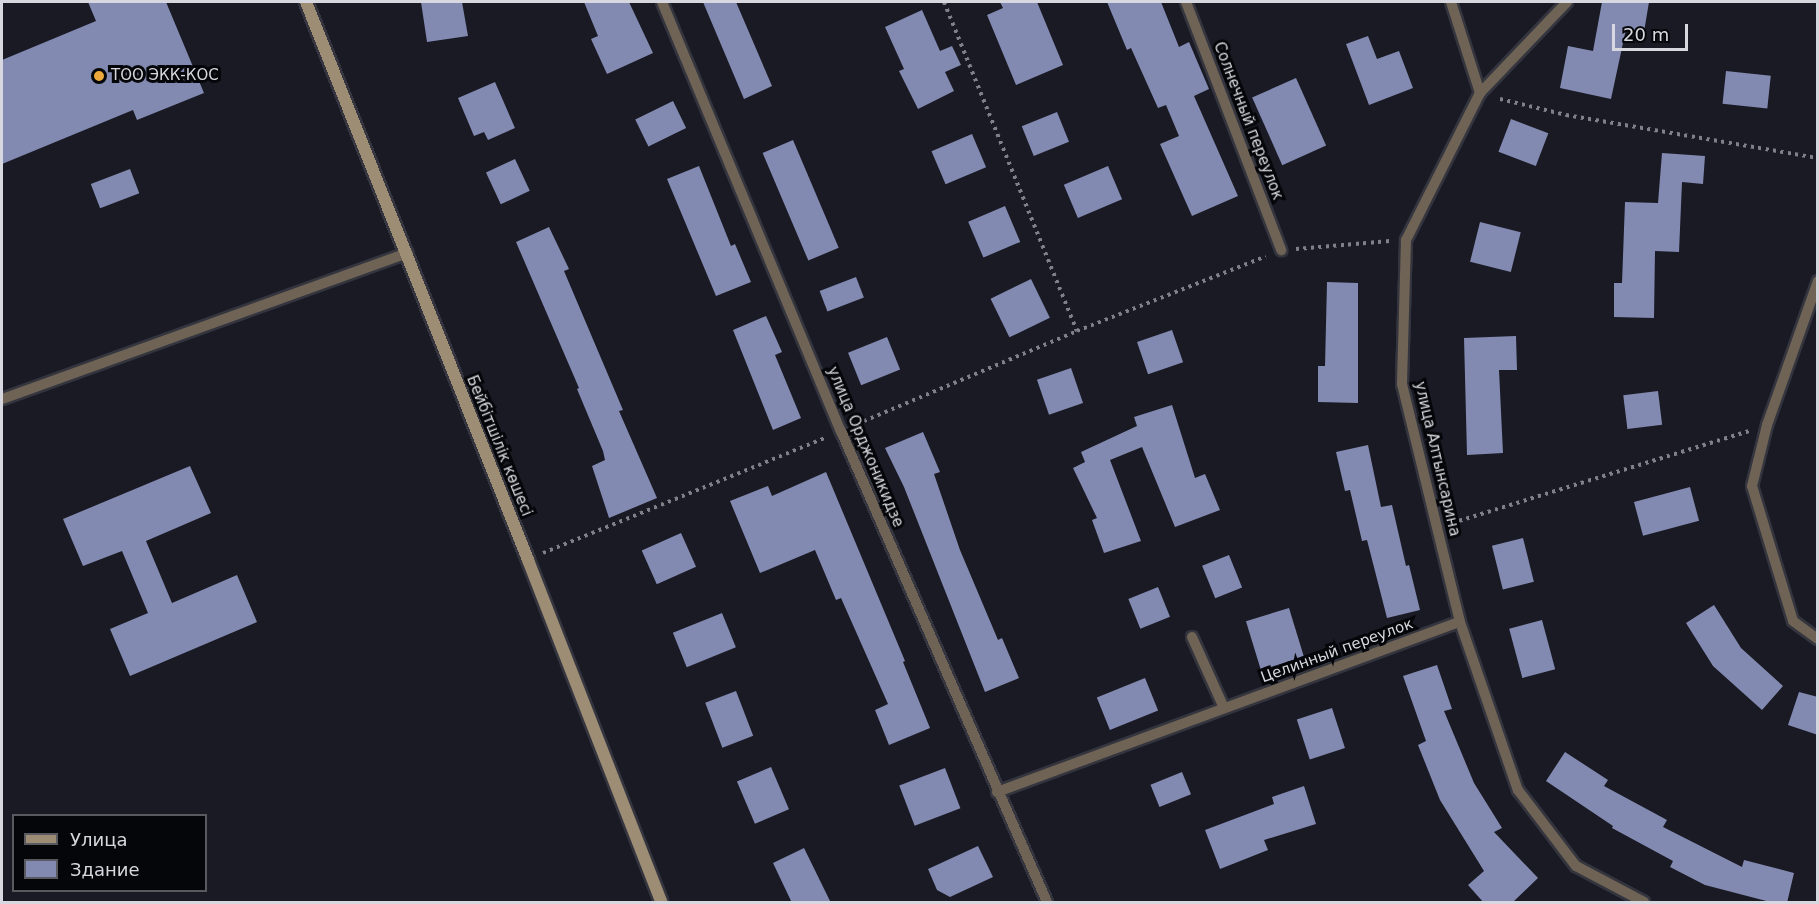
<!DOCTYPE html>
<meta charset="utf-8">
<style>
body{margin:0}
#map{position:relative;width:1819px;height:904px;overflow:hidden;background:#191a24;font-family:"DejaVu Sans",sans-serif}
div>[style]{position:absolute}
.building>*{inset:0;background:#838ab1;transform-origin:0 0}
.path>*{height:4px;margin-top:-2px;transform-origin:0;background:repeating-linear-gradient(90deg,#7f8088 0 3px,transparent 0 7.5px)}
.roads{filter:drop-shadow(2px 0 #34353e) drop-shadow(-2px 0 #34353e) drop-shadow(0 2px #34353e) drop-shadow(0 -2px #34353e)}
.lane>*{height:10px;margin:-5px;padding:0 5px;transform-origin:5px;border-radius:5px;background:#6e6355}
.secondary>*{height:12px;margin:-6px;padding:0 6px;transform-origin:6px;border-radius:6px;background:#9e8d75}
.dots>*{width:16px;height:16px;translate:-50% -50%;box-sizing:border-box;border:3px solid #050609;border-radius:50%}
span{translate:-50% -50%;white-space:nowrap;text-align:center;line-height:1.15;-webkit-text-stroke:6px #050609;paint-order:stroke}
.poi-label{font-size:15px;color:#d7d8df}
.left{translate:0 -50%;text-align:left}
.street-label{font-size:15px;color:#d7d8df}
.frame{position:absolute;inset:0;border:3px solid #d7d8df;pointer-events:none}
.legend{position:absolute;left:12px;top:814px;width:195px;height:78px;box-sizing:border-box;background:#050609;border:2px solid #595a5f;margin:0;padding:8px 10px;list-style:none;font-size:18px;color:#d7d8df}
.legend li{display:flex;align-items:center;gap:12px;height:30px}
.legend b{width:30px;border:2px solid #595a5f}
.scale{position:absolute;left:1612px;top:24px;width:76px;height:27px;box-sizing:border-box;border:3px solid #d7d8df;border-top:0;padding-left:8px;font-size:18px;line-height:21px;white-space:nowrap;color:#d7d8df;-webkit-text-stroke:4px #050609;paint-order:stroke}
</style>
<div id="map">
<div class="building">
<div style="clip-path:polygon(88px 2px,166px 2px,204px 93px,137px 120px,133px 110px,2px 164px,2px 60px,96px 21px)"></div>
<div style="clip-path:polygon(421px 2px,462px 2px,468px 36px,427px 42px)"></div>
<div style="clip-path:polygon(584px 2px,629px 2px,653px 53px,607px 74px,591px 39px,598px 36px)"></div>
<div style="clip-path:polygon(703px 2px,736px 2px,772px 86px,744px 99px)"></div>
<div style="clip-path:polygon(1000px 2px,1037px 2px,1063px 65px,1016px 85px,987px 15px,1003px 8px)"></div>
<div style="clip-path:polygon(1107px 2px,1161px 2px,1179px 47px,1189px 42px,1209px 89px,1194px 96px,1238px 196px,1192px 216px,1160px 144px,1179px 136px,1166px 105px,1158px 108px,1131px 48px,1127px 50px)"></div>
<div style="clip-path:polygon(1602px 2px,1649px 2px,1644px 32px,1626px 29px,1611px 99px,1560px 88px,1568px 46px,1593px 51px)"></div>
<div style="clip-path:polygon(922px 10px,940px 51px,952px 46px,961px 65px,945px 72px,954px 91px,918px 109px,899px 71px,904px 69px,885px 27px)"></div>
<div style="clip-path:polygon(1368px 36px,1377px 59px,1399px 51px,1413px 88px,1369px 105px,1346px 44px)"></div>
<div style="left:1726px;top:71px;width:45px;height:33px;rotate:6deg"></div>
<div style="left:1296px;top:78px;width:74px;height:48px;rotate:66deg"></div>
<div style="clip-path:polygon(495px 82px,515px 128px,488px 140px,484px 132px,474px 136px,458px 98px)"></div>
<div style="left:673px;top:101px;width:30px;height:42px;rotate:64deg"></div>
<div style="left:1057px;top:112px;width:32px;height:38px;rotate:68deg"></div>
<div style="left:1511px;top:119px;width:40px;height:35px;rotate:21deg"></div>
<div style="left:972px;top:134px;width:36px;height:44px;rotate:67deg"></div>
<div style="left:793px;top:140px;width:117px;height:33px;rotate:67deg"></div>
<div style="clip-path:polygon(1662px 153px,1705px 156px,1703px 184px,1682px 182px,1679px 252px,1655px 251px,1654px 318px,1614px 317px,1614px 283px,1622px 283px,1625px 202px,1658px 203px)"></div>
<div style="left:515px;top:159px;width:35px;height:32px;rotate:65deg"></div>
<div style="clip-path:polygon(699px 166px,731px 246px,735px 244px,751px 282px,716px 296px,667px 179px)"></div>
<div style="left:1108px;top:166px;width:36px;height:48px;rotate:67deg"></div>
<div style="left:130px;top:169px;width:26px;height:42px;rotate:69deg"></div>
<div style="left:1005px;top:206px;width:39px;height:40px;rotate:67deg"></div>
<div style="left:1480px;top:222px;width:42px;height:41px;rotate:14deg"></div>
<div style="clip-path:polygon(549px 227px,569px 269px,564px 271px,623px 410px,619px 411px,657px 498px,609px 518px,592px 466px,605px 460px,603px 451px,577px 389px,579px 388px,516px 242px)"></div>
<div style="left:856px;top:277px;width:22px;height:39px;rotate:69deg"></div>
<div style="left:1031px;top:279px;width:43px;height:45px;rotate:64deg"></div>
<div style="clip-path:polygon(1327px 282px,1358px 283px,1358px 403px,1318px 402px,1318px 366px,1325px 366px)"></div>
<div style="clip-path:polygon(766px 316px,782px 352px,775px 355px,801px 418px,773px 430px,733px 330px)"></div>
<div style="left:1172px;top:330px;width:34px;height:37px;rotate:71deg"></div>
<div style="clip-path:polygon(1516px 336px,1517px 370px,1499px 370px,1503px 453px,1467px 455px,1464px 338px)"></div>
<div style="left:887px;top:337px;width:35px;height:42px;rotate:68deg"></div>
<div style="left:1071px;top:368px;width:37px;height:36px;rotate:71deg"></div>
<div style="left:1658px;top:391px;width:34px;height:35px;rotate:83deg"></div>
<div style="clip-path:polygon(1172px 405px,1195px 478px,1205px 474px,1220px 510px,1175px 527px,1142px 447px,1110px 460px,1141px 541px,1104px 553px,1092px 520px,1097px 518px,1073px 468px,1085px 462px,1081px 452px,1137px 426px,1134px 417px)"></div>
<div style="clip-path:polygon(923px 432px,940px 472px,934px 474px,960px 550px,998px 640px,1002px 638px,1019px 678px,985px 692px,904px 487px,885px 448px)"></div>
<div style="clip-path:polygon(1368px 445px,1381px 507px,1392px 505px,1406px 566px,1409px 565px,1420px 610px,1387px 618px,1367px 540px,1362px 541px,1350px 490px,1345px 491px,1336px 452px)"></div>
<div style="clip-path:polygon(190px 466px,211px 513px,146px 541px,172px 603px,237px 575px,257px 622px,130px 676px,110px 629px,148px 613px,122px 551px,83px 566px,63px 519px)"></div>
<div style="clip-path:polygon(826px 472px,905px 661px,903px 662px,930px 728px,889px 745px,875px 710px,888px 704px,841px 598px,836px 600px,815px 550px,760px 573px,730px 501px,768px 486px,772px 496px)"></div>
<div style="left:1690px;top:487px;width:35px;height:58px;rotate:75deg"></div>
<div style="left:681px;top:533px;width:37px;height:43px;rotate:66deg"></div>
<div style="left:1523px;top:538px;width:45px;height:32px;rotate:76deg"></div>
<div style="left:1229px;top:555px;width:35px;height:29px;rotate:68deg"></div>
<div style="left:1158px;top:587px;width:32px;height:32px;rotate:68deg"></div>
<div style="clip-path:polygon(1714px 605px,1741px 648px,1783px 686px,1762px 710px,1713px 666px,1686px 623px)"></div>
<div style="left:1289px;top:608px;width:51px;height:45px;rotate:73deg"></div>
<div style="left:722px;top:613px;width:37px;height:53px;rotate:68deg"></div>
<div style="left:1542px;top:620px;width:51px;height:34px;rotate:75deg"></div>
<div style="clip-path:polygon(1437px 665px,1452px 709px,1444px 711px,1474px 783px,1502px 828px,1494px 832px,1538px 878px,1512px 903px,1484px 903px,1468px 885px,1484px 871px,1440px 800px,1418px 745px,1426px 741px,1403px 676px)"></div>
<div style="left:1145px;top:678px;width:35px;height:52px;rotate:68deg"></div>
<div style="left:736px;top:691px;width:48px;height:33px;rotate:69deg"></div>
<div style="clip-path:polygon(1799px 692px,1818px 697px,1818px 735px,1788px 725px)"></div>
<div style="left:1332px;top:708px;width:42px;height:37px;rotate:72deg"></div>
<div style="clip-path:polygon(1565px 752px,1608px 780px,1604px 786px,1667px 820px,1663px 827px,1742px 867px,1744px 860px,1794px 873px,1787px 903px,1774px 903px,1705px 885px,1670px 867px,1673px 861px,1612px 828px,1613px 826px,1546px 781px)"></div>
<div style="left:771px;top:767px;width:46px;height:37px;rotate:67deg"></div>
<div style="left:945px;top:768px;width:43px;height:49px;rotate:69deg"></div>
<div style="left:1182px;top:772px;width:24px;height:34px;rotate:68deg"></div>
<div style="clip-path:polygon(1304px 786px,1316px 824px,1264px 840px,1268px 850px,1220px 869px,1205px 830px,1274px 804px,1272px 797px)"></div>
<div style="clip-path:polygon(978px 846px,993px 877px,950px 897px,937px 890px,928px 869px)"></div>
<div style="clip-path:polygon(804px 848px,831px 903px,792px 903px,773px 863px)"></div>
</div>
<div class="path">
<div style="left:944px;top:2px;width:355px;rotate:68deg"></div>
<div style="left:1500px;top:99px;width:68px;rotate:13.6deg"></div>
<div style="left:1566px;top:115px;width:256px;rotate:9.7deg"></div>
<div style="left:1296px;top:249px;width:94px;rotate:-4.9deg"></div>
<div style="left:857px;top:424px;width:239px;rotate:-22.9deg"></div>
<div style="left:1077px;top:331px;width:203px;rotate:-21.6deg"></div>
<div style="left:1452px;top:523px;width:311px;rotate:-17.2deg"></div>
<div style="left:543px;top:553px;width:305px;rotate:-22.2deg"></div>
</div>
<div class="roads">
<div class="lane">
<div style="left:662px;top:2px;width:465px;rotate:67.4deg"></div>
<div style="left:841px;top:431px;width:514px;rotate:66.38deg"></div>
<div style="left:1186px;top:2px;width:266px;rotate:69deg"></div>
<div style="left:1451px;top:2px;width:96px;rotate:72.3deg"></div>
<div style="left:1567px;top:2px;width:126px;rotate:133.7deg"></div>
<div style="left:1480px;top:93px;width:165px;rotate:116.7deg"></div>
<div style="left:1406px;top:240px;width:144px;rotate:91.6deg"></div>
<div style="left:1402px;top:384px;width:245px;rotate:76.3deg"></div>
<div style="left:1460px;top:622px;width:178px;rotate:71deg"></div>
<div style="left:1518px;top:790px;width:96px;rotate:52.7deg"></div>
<div style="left:1576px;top:866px;width:77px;rotate:27.9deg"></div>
<div style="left:1818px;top:281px;width:153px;rotate:109.5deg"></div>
<div style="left:1767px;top:425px;width:63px;rotate:103.8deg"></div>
<div style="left:1752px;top:486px;width:141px;rotate:73.1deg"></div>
<div style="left:1793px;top:621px;width:31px;rotate:36deg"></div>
<div style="left:2px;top:399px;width:431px;rotate:-19.8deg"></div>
<div style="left:1192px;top:637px;width:78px;rotate:65.7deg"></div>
<div style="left:997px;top:792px;width:493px;rotate:-20.2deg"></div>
</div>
<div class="secondary">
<div style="left:306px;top:2px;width:601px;rotate:68.3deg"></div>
<div style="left:528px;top:560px;width:367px;rotate:68.7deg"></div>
</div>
</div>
<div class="dots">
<div style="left:99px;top:76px;background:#eda83b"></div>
</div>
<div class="poi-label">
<span class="left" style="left:111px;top:76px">ТОО ЭКК-КОС</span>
</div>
<div class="street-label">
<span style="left:1248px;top:121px;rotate:69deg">Солнечный переулок</span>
<span style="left:499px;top:446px;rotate:68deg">Бейбітшілік көшесі</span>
<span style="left:865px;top:447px;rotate:67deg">улица Орджоникидзе</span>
<span style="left:1437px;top:459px;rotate:77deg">улица Алтынсарина</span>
<span style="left:1337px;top:651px;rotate:-20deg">Целинный переулок</span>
</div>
<div class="frame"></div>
<ul class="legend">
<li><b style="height:8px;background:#9e8d75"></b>Улица</li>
<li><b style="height:16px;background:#838ab1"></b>Здание</li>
</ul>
<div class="scale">20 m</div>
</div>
